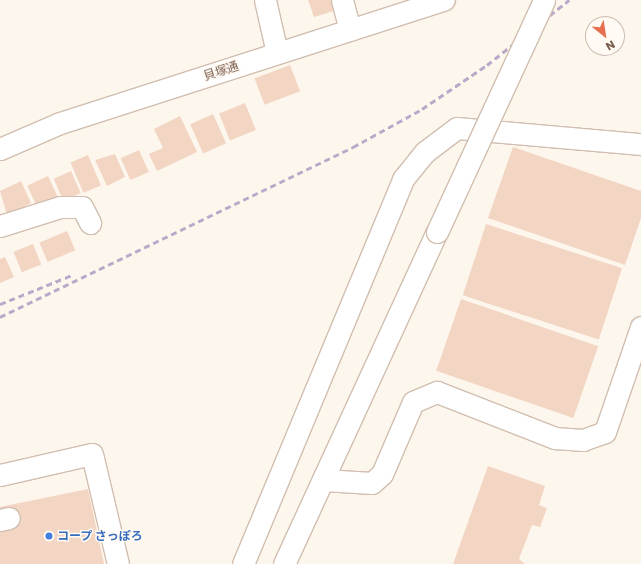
<!DOCTYPE html>
<meta charset="utf-8">
<style>
body{margin:0}
#map{position:relative;width:641px;height:564px;overflow:hidden;background:#fdf6ec;font-family:Poppins,"Noto Sans JP",sans-serif}
div>[style]{position:absolute}
.building>*{inset:0;background:#f3d5c3;transform-origin:0 0}
.roads{filter:drop-shadow(1px 0 #d1beb0) drop-shadow(-1px 0 #d1beb0) drop-shadow(0 1px #d1beb0) drop-shadow(0 -1px #d1beb0)}
.minor>*{height:21px;margin:-10.5px;padding:0 10.5px;transform-origin:10.5px;border-radius:10.5px;background:#fff}
.rail>*{height:3px;margin-top:-1.5px;transform-origin:0;background:repeating-linear-gradient(90deg,#b9a8c9 0 6px,transparent 0 10px)}
.bridges{filter:drop-shadow(1px 0 #d1beb0) drop-shadow(-1px 0 #d1beb0) drop-shadow(0 1px #d1beb0) drop-shadow(0 -1px #d1beb0)}
.minor-bridge>*{height:21px;margin:-10.5px;padding:0 10.5px;transform-origin:10.5px;border-radius:10.5px;background:#fff}
.dots>*{width:11px;height:11px;translate:-50% -50%;box-sizing:border-box;border:2px solid #fffaf3;border-radius:50%}
span{translate:-50% -50%;white-space:nowrap;text-align:center;line-height:1.15;-webkit-text-stroke:3px #fffaf3;paint-order:stroke}
.street-label{font-size:12px;color:#7a5c4d}
.shop-label{font-size:12px;color:#366cbe;font-weight:700}
.left{translate:0 -50%;text-align:left}
.north{position:absolute;left:585px;top:16px;width:40px;height:40px;box-sizing:border-box;background:#fffaf3;border:1px solid #cabbb1;border-radius:50%;rotate:150deg;font-size:11px;font-weight:700;line-height:16px;text-align:center;color:#7a5c4d}
.north::after{content:'';display:block;margin:auto;width:14px;height:18px;background:#e76f51;clip-path:polygon(50% 0,100% 100%,50% 72%,0 100%)}
</style>
<div id="map">
<div class="building">
<div style="clip-path:polygon(308px 0,333px 0,337px 10px,314px 17px)"></div>
<div style="left:290px;top:65px;width:28px;height:38px;rotate:69deg"></div>
<div style="left:245px;top:103px;width:29px;height:28px;rotate:68deg"></div>
<div style="left:213px;top:114px;width:32px;height:25px;rotate:66deg"></div>
<div style="clip-path:polygon(180px 116px,197px 152px,157px 171px,149px 154px,163px 148px,154px 129px)"></div>
<div style="clip-path:polygon(513px 147px,641px 191px,641px 218px,625px 265px,488px 218px)"></div>
<div style="left:139px;top:150px;width:24px;height:20px;rotate:66deg"></div>
<div style="clip-path:polygon(115px 154px,125px 177px,107px 186px,95px 160px)"></div>
<div style="left:88px;top:155px;width:33px;height:19px;rotate:67deg"></div>
<div style="left:71px;top:171px;width:24px;height:19px;rotate:66deg"></div>
<div style="left:48px;top:176px;width:23px;height:23px;rotate:65deg"></div>
<div style="clip-path:polygon(21px 181px,31px 203px,7px 215px,0 191px)"></div>
<div style="left:486px;top:224px;width:143px;height:75px;rotate:18deg"></div>
<div style="left:67px;top:231px;width:21px;height:30px;rotate:67deg"></div>
<div style="left:33px;top:244px;width:22px;height:21px;rotate:68deg"></div>
<div style="clip-path:polygon(5px 257px,14px 277px,0 283px,0 259px)"></div>
<div style="left:461px;top:299px;width:145px;height:76px;rotate:19deg"></div>
<div style="clip-path:polygon(488px 466px,545px 486px,539px 505px,547px 508px,540px 527px,532px 525px,519px 559px,525px 564px,453px 564px)"></div>
<div style="clip-path:polygon(88px 489px,104px 564px,0 564px,0 507px)"></div>
</div>
<div class="roads">
<div class="minor">
<div style="left:265px;top:0;width:54px;rotate:77.2deg"></div>
<div style="left:342px;top:0;width:31px;rotate:75deg"></div>
<div style="left:0;top:149px;width:65px;rotate:-23.4deg"></div>
<div style="left:60px;top:123px;width:403px;rotate:-17.8deg"></div>
<div style="left:0;top:226px;width:63px;rotate:-17.6deg"></div>
<div style="left:60px;top:207px;width:22px"></div>
<div style="left:82px;top:207px;width:18px;rotate:63deg"></div>
<div style="left:0;top:475px;width:94px;rotate:-12.9deg"></div>
<div style="left:92px;top:454px;width:113px;rotate:76.7deg"></div>
<div style="left:323px;top:480px;width:49px;rotate:3.5deg"></div>
<div style="left:372px;top:483px;width:13px;rotate:-42deg"></div>
<div style="left:382px;top:474px;width:78px;rotate:-66.7deg"></div>
<div style="left:413px;top:402px;width:26px;rotate:-23deg"></div>
<div style="left:437px;top:392px;width:127px;rotate:21.3deg"></div>
<div style="left:555px;top:438px;width:28px;rotate:4deg"></div>
<div style="left:583px;top:440px;width:23px;rotate:-20deg"></div>
<div style="left:605px;top:432px;width:111px;rotate:-71.1deg"></div>
<div style="left:0;top:520px;width:9px;rotate:-13deg"></div>
<div style="left:243px;top:564px;width:417px;rotate:-67.4deg"></div>
<div style="left:403px;top:179px;width:35px;rotate:-51deg"></div>
<div style="left:425px;top:152px;width:40px;rotate:-37deg"></div>
<div style="left:457px;top:128px;width:185px;rotate:5deg"></div>
<div style="left:284px;top:564px;width:366px;rotate:-65.3deg"></div>
</div>
</div>
<div class="rail">
<div style="left:0;top:304px;width:78px;rotate:-21.9deg"></div>
<div style="left:0;top:317px;width:392px;rotate:-25.7deg"></div>
<div style="left:353px;top:147px;width:79px;rotate:-28.8deg"></div>
<div style="left:422px;top:109px;width:78px;rotate:-34.1deg"></div>
<div style="left:487px;top:65px;width:105px;rotate:-38.4deg"></div>
</div>
<div class="bridges">
<div class="minor-bridge">
<div style="left:437px;top:232px;width:255px;rotate:-65.2deg"></div>
</div>
</div>
<div class="dots">
<div style="left:49px;top:536px;background:#3f7fe0"></div>
</div>
<div class="street-label">
<span style="left:221px;top:71px;rotate:-18deg">貝塚通</span>
</div>
<div class="shop-label">
<span class="left" style="left:57px;top:536px">コープ さっぽろ</span>
</div>
<div class="north">N</div>
</div>
